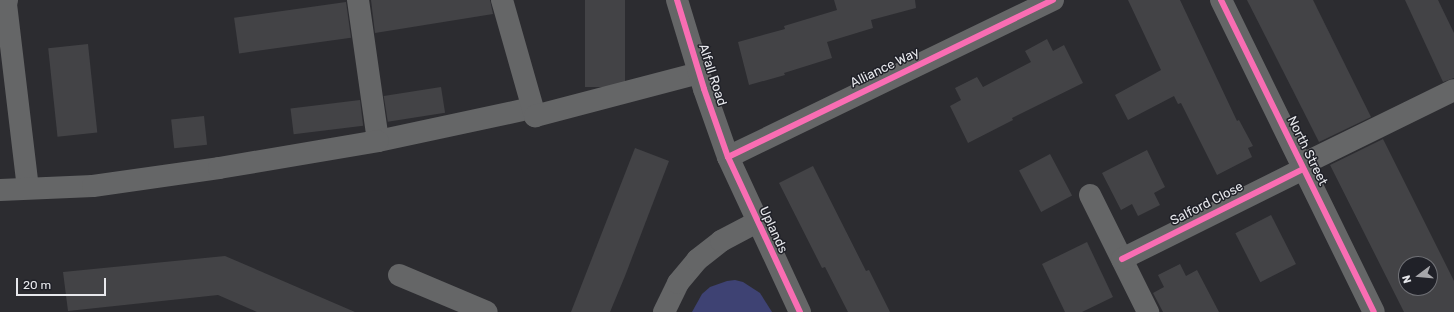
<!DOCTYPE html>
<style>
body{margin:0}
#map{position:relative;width:1454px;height:312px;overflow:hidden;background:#2c2c30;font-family:Rubik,sans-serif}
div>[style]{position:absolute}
.green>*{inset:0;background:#3e4273}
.building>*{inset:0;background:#434346;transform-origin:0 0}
.minor>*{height:22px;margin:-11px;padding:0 11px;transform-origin:11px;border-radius:11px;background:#656667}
.cycleway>*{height:6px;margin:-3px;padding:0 3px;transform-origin:3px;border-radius:3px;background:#f96db3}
span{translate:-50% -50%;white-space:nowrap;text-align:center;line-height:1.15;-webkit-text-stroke:3px #202128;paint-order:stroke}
.street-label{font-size:13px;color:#e7e8ec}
.north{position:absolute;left:1398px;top:256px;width:40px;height:40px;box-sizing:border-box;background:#202128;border:1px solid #707176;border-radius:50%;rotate:254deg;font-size:11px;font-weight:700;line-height:16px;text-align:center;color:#e7e8ec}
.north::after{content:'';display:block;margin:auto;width:14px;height:18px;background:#a6a6aa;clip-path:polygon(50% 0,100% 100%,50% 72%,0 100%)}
.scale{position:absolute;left:16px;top:278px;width:90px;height:18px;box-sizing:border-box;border:2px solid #e7e8ec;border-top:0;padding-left:5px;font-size:12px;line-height:14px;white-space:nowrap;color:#e7e8ec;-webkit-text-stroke:3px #202128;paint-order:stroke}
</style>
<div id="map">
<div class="green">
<div style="clip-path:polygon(735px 280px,743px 282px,760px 293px,772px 312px,692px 312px,702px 294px,710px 287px,727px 281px)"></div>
</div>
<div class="building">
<div style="clip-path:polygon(371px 0,490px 0,493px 14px,375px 33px)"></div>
<div style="left:585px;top:0;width:40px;height:87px"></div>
<div style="clip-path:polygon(834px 0,915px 0,916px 8px,871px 20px,873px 28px,827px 42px,832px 58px,784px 73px,785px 75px,749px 85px,738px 42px,785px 29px,784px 26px,837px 10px)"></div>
<div style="clip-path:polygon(1128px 0,1180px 0,1237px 121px,1239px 120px,1253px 146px,1248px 148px,1252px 157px,1217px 175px,1181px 103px,1178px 104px,1174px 96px,1128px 120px,1115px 95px,1161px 70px)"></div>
<div style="clip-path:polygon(1247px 0,1313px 0,1371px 117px,1319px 142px)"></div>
<div style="clip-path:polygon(1405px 0,1438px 0,1454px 33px,1454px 78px,1443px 82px)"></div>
<div style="left:346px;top:2px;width:36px;height:113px;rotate:82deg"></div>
<div style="clip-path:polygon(1047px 39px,1053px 51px,1064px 45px,1083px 83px,1012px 118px,1013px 120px,968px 143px,950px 106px,961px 100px,955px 88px,977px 77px,983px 87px,1031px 62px,1025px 51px)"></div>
<div style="left:88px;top:44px;width:89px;height:40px;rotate:84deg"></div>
<div style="left:441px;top:87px;width:26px;height:58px;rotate:81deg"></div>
<div style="left:360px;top:100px;width:26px;height:70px;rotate:83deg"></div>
<div style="left:204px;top:116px;width:29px;height:33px;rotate:84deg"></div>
<div style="clip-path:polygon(evenodd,1383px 139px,1454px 281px,1454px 312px,1404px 312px,1330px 165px,1383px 139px,1406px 264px,1430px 264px,1430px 288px,1406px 288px,1406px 264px)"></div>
<div style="clip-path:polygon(635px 148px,669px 161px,625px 276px,610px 312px,571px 312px)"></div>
<div style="clip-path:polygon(1147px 150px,1165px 187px,1154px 193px,1160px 205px,1138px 216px,1132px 204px,1121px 210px,1102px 173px)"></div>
<div style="left:1050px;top:154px;width:47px;height:35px;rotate:62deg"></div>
<div style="clip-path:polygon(813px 166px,866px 271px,869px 270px,890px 312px,848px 312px,825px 267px,822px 268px,779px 183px)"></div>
<div style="left:1271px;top:215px;width:55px;height:40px;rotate:63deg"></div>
<div style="clip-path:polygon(1087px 242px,1113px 297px,1082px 312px,1065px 312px,1042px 264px)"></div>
<div style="clip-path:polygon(225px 256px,355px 312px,257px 312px,218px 295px,68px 311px,63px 272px)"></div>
<div style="clip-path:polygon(1180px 264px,1186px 276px,1197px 270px,1219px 312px,1163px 312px,1153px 293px,1164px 287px,1158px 275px)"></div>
</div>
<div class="minor">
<div style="left:7px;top:0;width:4px;rotate:104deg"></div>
<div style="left:6px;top:4px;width:185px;rotate:83.2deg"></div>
<div style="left:358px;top:0;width:142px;rotate:81.9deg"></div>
<div style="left:378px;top:141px;width:157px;rotate:-12.1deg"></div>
<div style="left:502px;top:0;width:121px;rotate:74.1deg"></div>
<div style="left:535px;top:116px;width:170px;rotate:-14.7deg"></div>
<div style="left:677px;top:0;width:93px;rotate:73.1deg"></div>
<div style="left:704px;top:89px;width:72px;rotate:70.6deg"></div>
<div style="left:728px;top:157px;width:171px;rotate:65.1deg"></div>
<div style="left:1221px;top:0;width:347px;rotate:63.9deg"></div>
<div style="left:728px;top:157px;width:361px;rotate:-25.8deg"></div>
<div style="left:1301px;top:165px;width:170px;rotate:-26.1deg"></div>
<div style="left:0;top:190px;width:93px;rotate:-2.5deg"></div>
<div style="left:93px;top:186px;width:127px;rotate:-8.1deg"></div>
<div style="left:219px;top:168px;width:161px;rotate:-9.6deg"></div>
<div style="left:1090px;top:195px;width:131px;rotate:63.6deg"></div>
<div style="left:1122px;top:259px;width:202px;rotate:-26.4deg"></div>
<div style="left:399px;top:275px;width:95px;rotate:22.8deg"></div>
<div style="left:664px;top:312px;width:32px;rotate:-64deg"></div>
<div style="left:678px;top:283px;width:30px;rotate:-50deg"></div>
<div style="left:697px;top:260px;width:31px;rotate:-38deg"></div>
<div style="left:721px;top:241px;width:41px;rotate:-27.8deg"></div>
</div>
<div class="cycleway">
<div style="left:677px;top:0;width:93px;rotate:73.1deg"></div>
<div style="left:704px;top:89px;width:72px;rotate:70.6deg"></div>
<div style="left:728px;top:157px;width:171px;rotate:65.1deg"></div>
<div style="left:1221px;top:0;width:347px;rotate:63.9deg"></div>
<div style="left:728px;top:157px;width:361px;rotate:-25.8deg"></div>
<div style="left:1122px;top:259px;width:202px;rotate:-26.4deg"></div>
</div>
<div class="street-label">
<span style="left:885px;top:68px;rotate:-26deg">Alliance Way</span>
<span style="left:712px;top:75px;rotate:72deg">Alfall Road</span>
<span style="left:1307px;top:151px;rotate:64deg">North Street</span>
<span style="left:1207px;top:204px;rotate:-27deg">Salford Close</span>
<span style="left:773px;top:230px;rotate:65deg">Uplands</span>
</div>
<div class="north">N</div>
<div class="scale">20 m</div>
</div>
